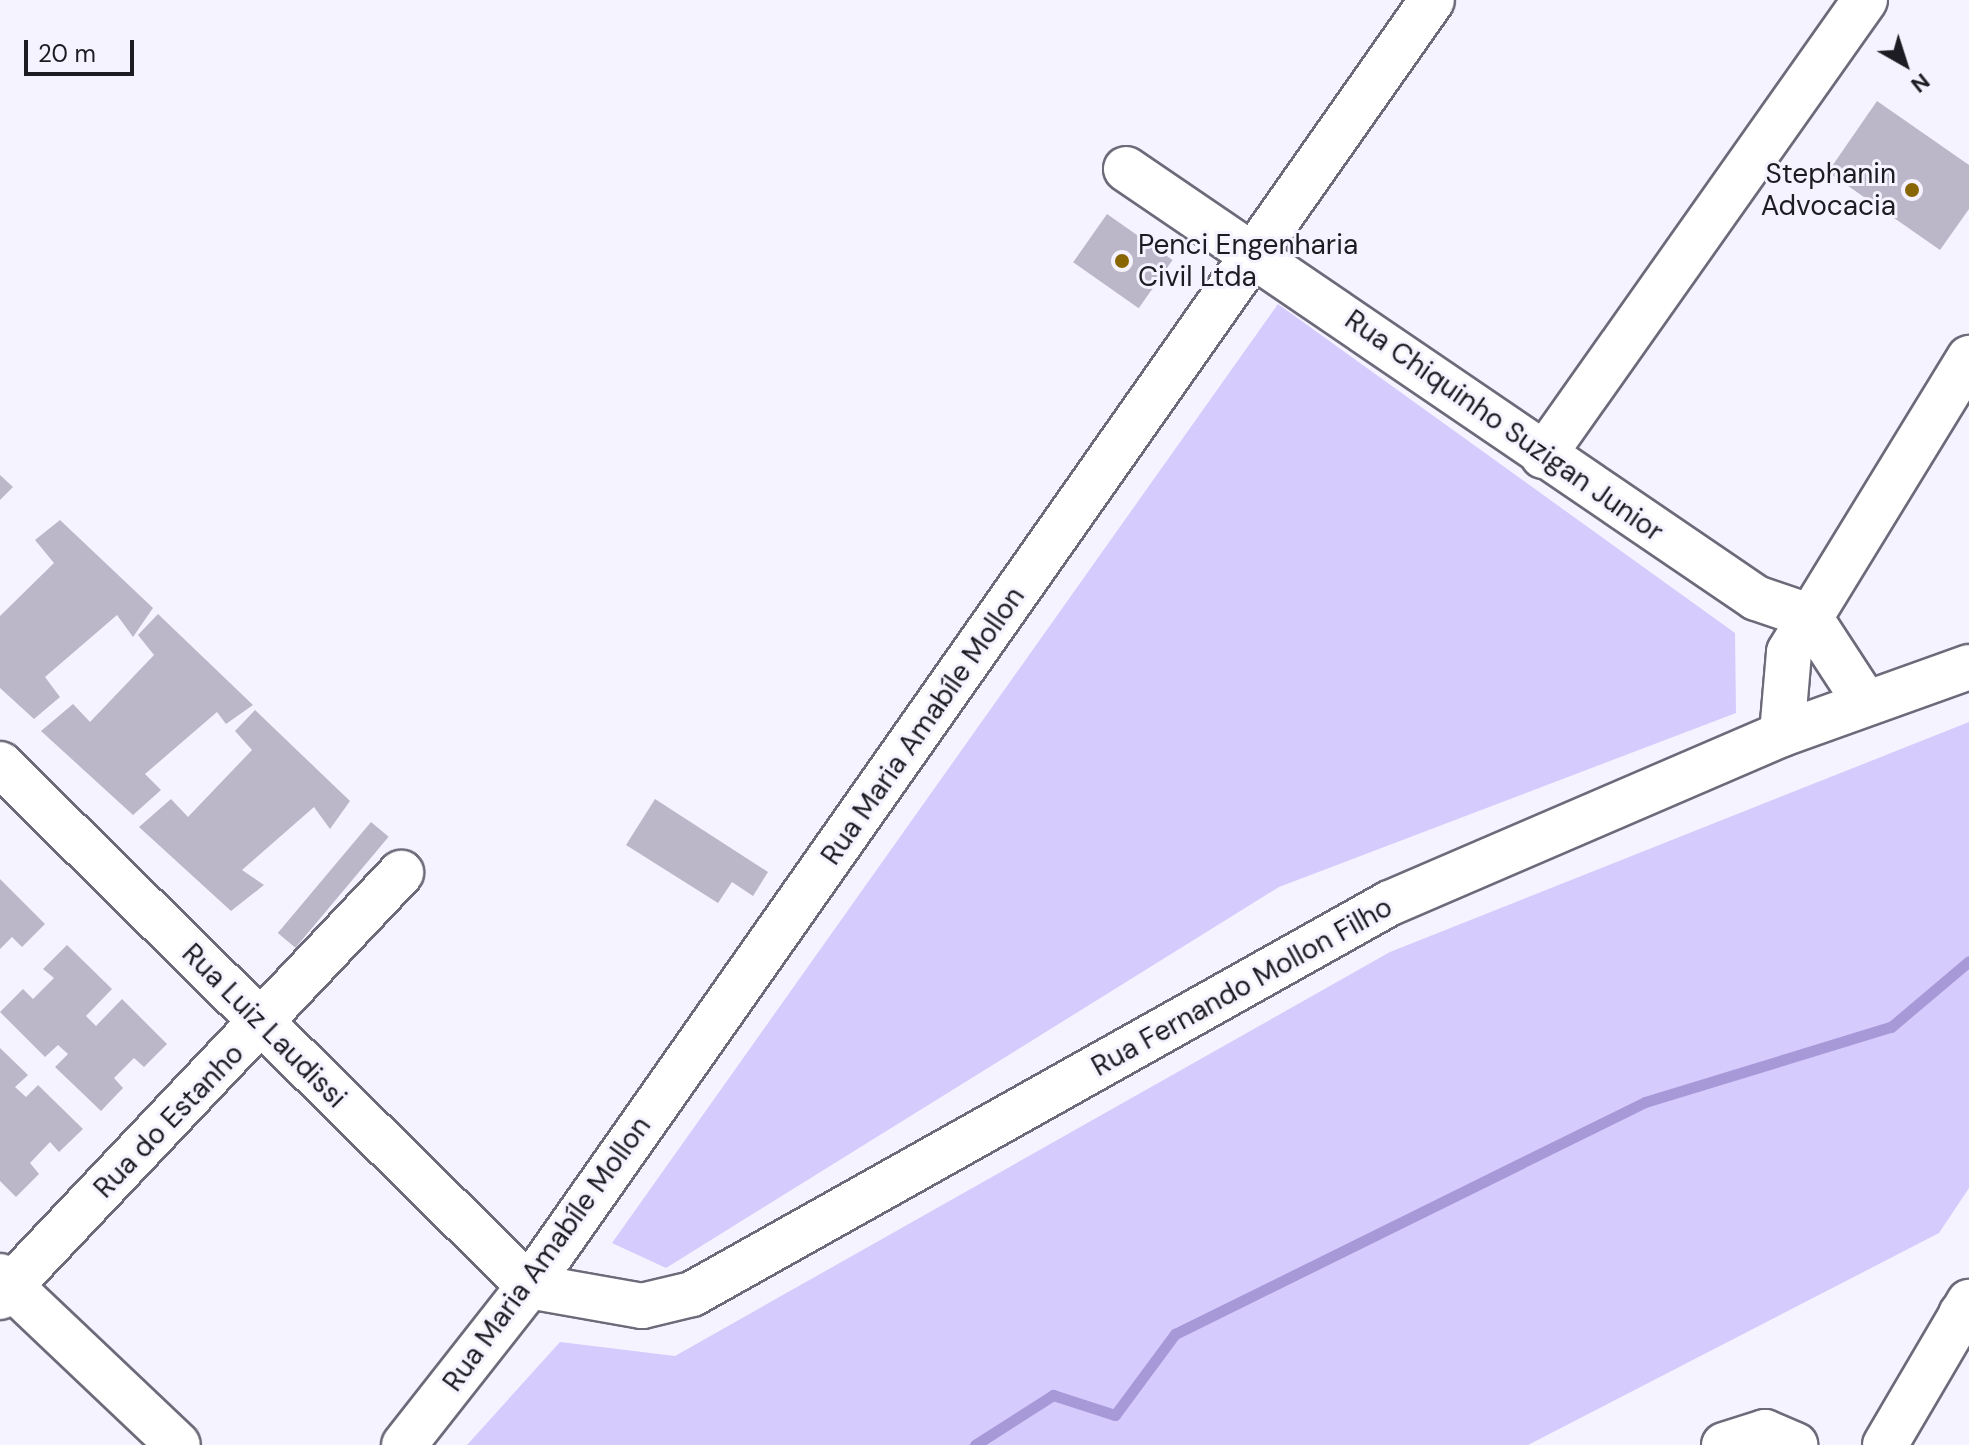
<!DOCTYPE html>
<meta charset="utf-8">
<style>
body{margin:0}
#map{position:relative;width:1969px;height:1445px;overflow:hidden;background:#f5f3ff;font-family:"DM Sans",sans-serif}
div>[style]{position:absolute}
.green>*{inset:0;background:#d6cbfd}
.stream>*{height:11px;margin:-5.5px;padding:0 5.5px;transform-origin:5.5px;border-radius:5.5px;background:#a798d8}
.building>*{inset:0;background:#bbb7c9;transform-origin:0 0}
.roads{filter:drop-shadow(2px 0 #6d6a7a) drop-shadow(-2px 0 #6d6a7a) drop-shadow(0 2px #6d6a7a) drop-shadow(0 -2px #6d6a7a)}
.minor>*{height:44px;margin:-22px;padding:0 22px;transform-origin:22px;border-radius:22px;background:#fff}
.major>*{height:44px;margin:-22px;padding:0 22px;transform-origin:22px;border-radius:22px;background:#fff}
.dots>*{width:22px;height:22px;translate:-50% -50%;box-sizing:border-box;border:4px solid #f5f3ff;border-radius:50%}
span{translate:-50% -50%;white-space:nowrap;text-align:center;line-height:1.15;-webkit-text-stroke:6px #f5f3ff;paint-order:stroke}
.poi-label{font-size:28px;color:#1d1c22}
.right{translate:-100% -50%;text-align:right}
.left{translate:0 -50%;text-align:left}
.street-label{font-size:28px;color:#1d1c22}
.north{position:absolute;left:1865px;top:24px;width:80px;height:80px;-webkit-text-stroke:6px #f5f3ff;paint-order:stroke;rotate:141deg;font-size:22px;font-weight:700;line-height:32px;text-align:center;color:#1d1c22}
.north::after{content:'';display:block;margin:auto;width:28px;height:36px;background:#1d1c22;clip-path:polygon(50% 0,100% 100%,50% 72%,0 100%)}
.scale{position:absolute;left:24px;top:40px;width:110px;height:36px;box-sizing:border-box;border:4px solid #1d1c22;border-top:0;padding-left:10px;font-size:24px;line-height:28px;white-space:nowrap;color:#1d1c22;-webkit-text-stroke:6px #f5f3ff;paint-order:stroke}
</style>
<div id="map">
<div class="green">
<div style="clip-path:polygon(1278px 304px,1735px 633px,1736px 713px,1279px 887px,666px 1268px,612px 1243px)"></div>
<div style="clip-path:polygon(1969px 722px,1969px 1188px,1939px 1233px,1528px 1445px,467px 1445px,560px 1342px,675px 1356px,1390px 952px)"></div>
</div>
<div class="stream">
<div style="left:975px;top:1445px;width:93px;rotate:-32.7deg"></div>
<div style="left:1053px;top:1395px;width:65px;rotate:17.9deg"></div>
<div style="left:1115px;top:1415px;width:101px;rotate:-53.5deg"></div>
<div style="left:1175px;top:1334px;width:524px;rotate:-26.27deg"></div>
<div style="left:1645px;top:1102px;width:257px;rotate:-17deg"></div>
<div style="left:1891px;top:1027px;width:102px;rotate:-40.2deg"></div>
</div>
<div class="building">
<div style="clip-path:polygon(1877px 101px,1969px 165px,1969px 209px,1940px 250px,1828px 172px)"></div>
<div style="left:1107px;top:214px;width:80px;height:59px;rotate:35deg"></div>
<div style="clip-path:polygon(0 475px,13px 487px,0 500px)"></div>
<div style="clip-path:polygon(60px 520px,153px 608px,133px 637px,117px 615px,45px 677px,60px 697px,34px 719px,0 688px,0 616px,54px 563px,35px 540px)"></div>
<div style="clip-path:polygon(158px 614px,253px 705px,226px 724px,217px 712px,145px 774px,161px 790px,133px 815px,41px 731px,73px 704px,90px 722px,154px 655px,138px 635px)"></div>
<div style="clip-path:polygon(255px 710px,350px 801px,330px 829px,314px 807px,242px 870px,264px 885px,231px 911px,139px 827px,171px 799px,188px 817px,252px 750px,235px 731px)"></div>
<div style="clip-path:polygon(655px 799px,768px 872px,753px 896px,732px 882px,718px 903px,626px 845px)"></div>
<div style="left:371px;top:822px;width:23px;height:145px;rotate:40deg"></div>
<div style="clip-path:polygon(0 879px,45px 924px,22px 947px,12px 937px,0 949px)"></div>
<div style="clip-path:polygon(67px 945px,112px 989px,86px 1016px,96px 1026px,122px 999px,167px 1044px,144px 1067px,134px 1058px,114px 1078px,123px 1088px,101px 1111px,55px 1067px,68px 1054px,58px 1045px,45px 1057px,0 1012px,23px 989px,33px 999px,54px 978px,43px 969px)"></div>
<div style="clip-path:polygon(0 1048px,28px 1075px,15px 1087px,26px 1097px,38px 1085px,83px 1129px,59px 1152px,50px 1142px,30px 1163px,39px 1174px,16px 1197px,0 1181px)"></div>
</div>
<div class="roads">
<div class="minor">
<div style="left:1126px;top:169px;width:762px;rotate:34.25deg"></div>
<div style="left:1756px;top:598px;width:56px;rotate:18.8deg"></div>
<div style="left:1543px;top:456px;width:558px;rotate:-54.77deg"></div>
<div style="left:1809px;top:616px;width:103px;rotate:56.9deg"></div>
<div style="left:1782px;top:734px;width:82px;rotate:-85.1deg"></div>
<div style="left:1789px;top:652px;width:345px;rotate:-58.5deg"></div>
<div style="left:0;top:764px;width:743px;rotate:44.62deg"></div>
<div style="left:529px;top:1286px;width:115px;rotate:10deg"></div>
<div style="left:642px;top:1306px;width:51px;rotate:-13.5deg"></div>
<div style="left:692px;top:1294px;width:800px;rotate:-29.26deg"></div>
<div style="left:1390px;top:903px;width:427px;rotate:-23.3deg"></div>
<div style="left:1782px;top:734px;width:199px;rotate:-19.7deg"></div>
<div style="left:0;top:1276px;width:245px;rotate:43.5deg"></div>
<div style="left:0;top:1297px;width:584px;rotate:-46.6deg"></div>
<div style="left:404px;top:1445px;width:202px;rotate:-51.8deg"></div>
<div style="left:529px;top:1286px;width:1571px;rotate:-54.92deg"></div>
<div style="left:1724px;top:1445px;width:43px;rotate:-17.6deg"></div>
<div style="left:1765px;top:1432px;width:33px;rotate:23deg"></div>
<div style="left:1885px;top:1445px;width:166px;rotate:-59.6deg"></div>
</div>
<div class="major">
<div style="left:1961px;top:1314px;width:9px;rotate:-27deg"></div>
</div>
</div>
<div class="dots">
<div style="left:1912px;top:190px;background:#896604"></div>
<div style="left:1122px;top:261px;background:#896604"></div>
</div>
<div class="poi-label">
<span class="right" style="left:1896px;top:190px">Stephanin<br>Advocacia</span>
<span class="left" style="left:1138px;top:261px">Penci Engenharia<br>Civil Ltda</span>
</div>
<div class="street-label">
<span style="left:1504px;top:426px;rotate:35deg">Rua Chiquinho Suzigan Junior</span>
<span style="left:923px;top:726px;rotate:-55deg">Rua Maria Amabíle Mollon</span>
<span style="left:1242px;top:987px;rotate:-29deg">Rua Fernando Mollon Filho</span>
<span style="left:264px;top:1026px;rotate:45deg">Rua Luiz Laudissi</span>
<span style="left:169px;top:1121px;rotate:-46deg">Rua do Estanho</span>
<span style="left:547px;top:1254px;rotate:-54deg">Rua Maria Amabíle Mollon</span>
</div>
<div class="north">N</div>
<div class="scale">20 m</div>
</div>
